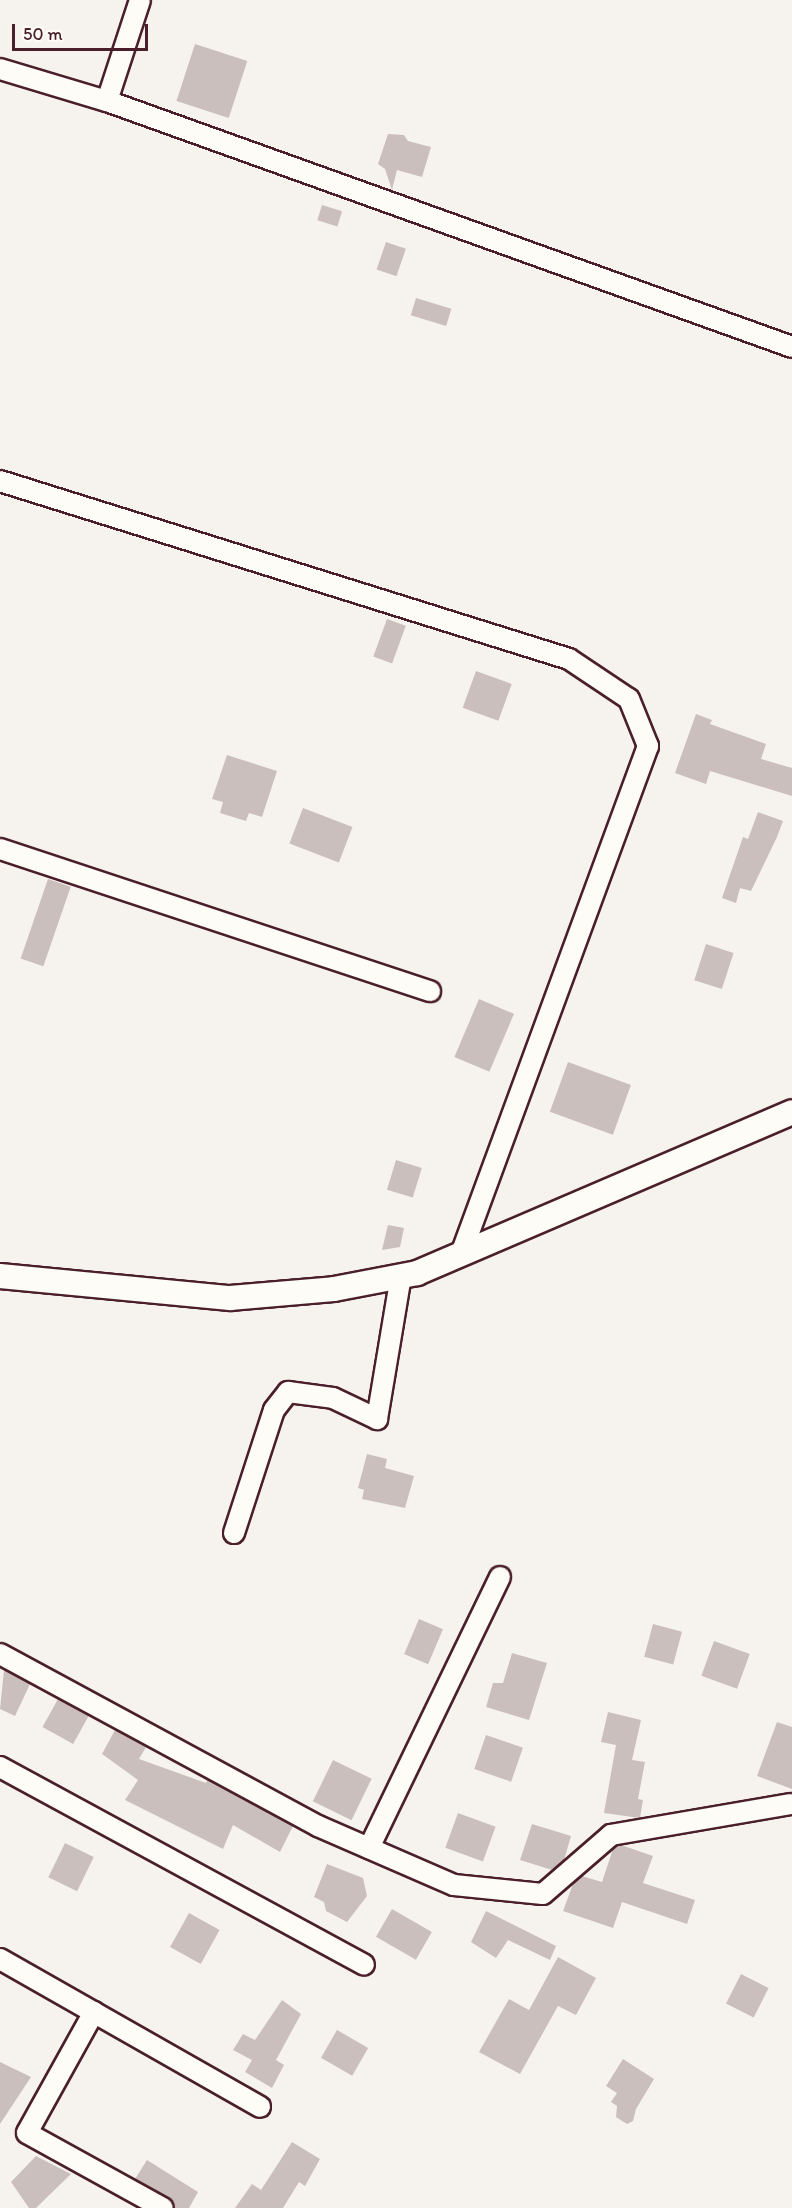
<!DOCTYPE html>
<style>
body{margin:0}
#map{position:relative;width:792px;height:2208px;overflow:hidden;background:#f6f3ef;font-family:Itim,sans-serif}
div>[style]{position:absolute}
.building>*{inset:0;background:#cbbfbe;transform-origin:0 0}
.roads{filter:drop-shadow(2px 0 #4a1f2b) drop-shadow(-2px 0 #4a1f2b) drop-shadow(0 2px #4a1f2b) drop-shadow(0 -2px #4a1f2b)}
.minor>*{height:20px;margin:-10px;padding:0 10px;transform-origin:10px;border-radius:10px;background:#fdfcf7}
.tertiary>*{height:24px;margin:-12px;padding:0 12px;transform-origin:12px;border-radius:12px;background:#fdfcf7}
span{translate:-50% -50%;white-space:nowrap;text-align:center;line-height:1.15;-webkit-text-stroke:4.5px #fdfcf7;paint-order:stroke}
.scale{position:absolute;left:12px;top:24px;width:136px;height:27px;box-sizing:border-box;border:3px solid #4a1f2b;border-top:0;padding-left:8px;font-size:18px;line-height:21px;white-space:nowrap;color:#4a1f2b;-webkit-text-stroke:4px #fdfcf7;paint-order:stroke}
</style>
<div id="map">
<div class="building">
<div style="left:195px;top:44px;width:55px;height:60px;rotate:18deg"></div>
<div style="clip-path:polygon(388px 134px,404px 135px,408px 141px,431px 147px,422px 177px,397px 170px,392px 190px,385px 169px,378px 164px)"></div>
<div style="left:322px;top:205px;width:21px;height:16px;rotate:17deg"></div>
<div style="left:386px;top:242px;width:21px;height:29px;rotate:19deg"></div>
<div style="left:416px;top:298px;width:37px;height:18px;rotate:17deg"></div>
<div style="left:387px;top:619px;width:20px;height:40px;rotate:20deg"></div>
<div style="left:476px;top:671px;width:38px;height:39px;rotate:20deg"></div>
<div style="clip-path:polygon(696px 714px,712px 720px,710px 724px,766px 744px,761px 759px,792px 768px,792px 796px,710px 771px,706px 784px,675px 773px)"></div>
<div style="clip-path:polygon(227px 755px,277px 771px,262px 817px,249px 813px,246px 821px,220px 813px,223px 802px,212px 799px)"></div>
<div style="left:303px;top:808px;width:53px;height:38px;rotate:21deg"></div>
<div style="clip-path:polygon(758px 812px,783px 821px,777px 837px,751px 891px,740px 888px,736px 903px,722px 898px,743px 837px,748px 839px)"></div>
<div style="left:48px;top:879px;width:24px;height:84px;rotate:19deg"></div>
<div style="left:706px;top:944px;width:29px;height:38px;rotate:18deg"></div>
<div style="left:479px;top:999px;width:38px;height:63px;rotate:23deg"></div>
<div style="left:568px;top:1062px;width:67px;height:53px;rotate:20deg"></div>
<div style="left:396px;top:1160px;width:27px;height:31px;rotate:17deg"></div>
<div style="clip-path:polygon(388px 1225px,404px 1228px,400px 1247px,382px 1250px)"></div>
<div style="clip-path:polygon(367px 1454px,387px 1459px,385px 1468px,414px 1476px,405px 1508px,362px 1499px,364px 1490px,358px 1488px)"></div>
<div style="left:419px;top:1619px;width:26px;height:38px;rotate:23deg"></div>
<div style="left:653px;top:1624px;width:30px;height:34px;rotate:15deg"></div>
<div style="left:714px;top:1641px;width:38px;height:37px;rotate:20deg"></div>
<div style="clip-path:polygon(512px 1653px,547px 1663px,529px 1720px,486px 1707px,493px 1683px,503px 1683px)"></div>
<div style="clip-path:polygon(4px 1670px,30px 1684px,15px 1716px,0 1709px)"></div>
<div style="left:58px;top:1699px;width:35px;height:32px;rotate:29deg"></div>
<div style="clip-path:polygon(608px 1712px,641px 1720px,632px 1760px,645px 1762px,638px 1799px,643px 1800px,640px 1818px,604px 1813px,616px 1745px,601px 1742px)"></div>
<div style="clip-path:polygon(777px 1722px,792px 1727px,792px 1789px,757px 1776px)"></div>
<div style="clip-path:polygon(115px 1730px,146px 1747px,139px 1759px,206px 1783px,207px 1780px,293px 1826px,280px 1852px,233px 1825px,223px 1849px,125px 1800px,138px 1780px,102px 1754px)"></div>
<div style="left:486px;top:1735px;width:39px;height:36px;rotate:19deg"></div>
<div style="left:333px;top:1760px;width:43px;height:46px;rotate:26deg"></div>
<div style="left:458px;top:1813px;width:40px;height:37px;rotate:20deg"></div>
<div style="clip-path:polygon(532px 1824px,571px 1836px,564px 1860px,552px 1870px,520px 1860px)"></div>
<div style="left:65px;top:1843px;width:32px;height:38px;rotate:26deg"></div>
<div style="clip-path:polygon(621px 1845px,653px 1856px,643px 1883px,695px 1900px,687px 1924px,622px 1902px,613px 1928px,563px 1911px,573px 1884px,582px 1876px,602px 1882px,613px 1849px)"></div>
<div style="clip-path:polygon(327px 1864px,363px 1878px,367px 1896px,347px 1922px,326px 1911px,324px 1902px,314px 1897px)"></div>
<div style="left:392px;top:1909px;width:46px;height:32px;rotate:30deg"></div>
<div style="clip-path:polygon(486px 1911px,556px 1946px,550px 1960px,508px 1940px,496px 1958px,471px 1942px)"></div>
<div style="left:189px;top:1913px;width:35px;height:39px;rotate:29deg"></div>
<div style="clip-path:polygon(558px 1957px,596px 1978px,576px 2015px,558px 2006px,520px 2074px,479px 2052px,509px 1999px,529px 2010px)"></div>
<div style="left:741px;top:1974px;width:31px;height:33px;rotate:27deg"></div>
<div style="clip-path:polygon(282px 2000px,301px 2014px,276px 2060px,284px 2065px,272px 2088px,245px 2072px,252px 2060px,233px 2050px,243px 2034px,255px 2040px)"></div>
<div style="left:337px;top:2030px;width:36px;height:32px;rotate:30deg"></div>
<div style="clip-path:polygon(623px 2059px,654px 2079px,636px 2109px,633px 2121px,627px 2124px,616px 2117px,617px 2106px,611px 2102px,617px 2093px,606px 2086px)"></div>
<div style="clip-path:polygon(0 2062px,31px 2077px,0 2124px)"></div>
<div style="clip-path:polygon(292px 2142px,320px 2159px,305px 2186px,299px 2182px,283px 2208px,235px 2208px,252px 2184px,261px 2190px)"></div>
<div style="clip-path:polygon(36px 2156px,71px 2174px,36px 2208px,29px 2208px,11px 2182px)"></div>
<div style="clip-path:polygon(147px 2160px,198px 2192px,189px 2208px,175px 2208px,169px 2197px,135px 2179px)"></div>
</div>
<div class="roads">
<div class="minor">
<div style="left:0;top:69px;width:112px;rotate:16.7deg"></div>
<div style="left:107px;top:101px;width:728px;rotate:19.75deg"></div>
<div style="left:107px;top:101px;width:106px;rotate:-71.9deg"></div>
<div style="left:0;top:481px;width:596px;rotate:17.37deg"></div>
<div style="left:569px;top:659px;width:72px;rotate:33.7deg"></div>
<div style="left:629px;top:699px;width:51px;rotate:68deg"></div>
<div style="left:648px;top:746px;width:541px;rotate:110.21deg"></div>
<div style="left:0;top:849px;width:453px;rotate:18.3deg"></div>
<div style="left:234px;top:1533px;width:129px;rotate:-72deg"></div>
<div style="left:274px;top:1410px;width:23px;rotate:-52deg"></div>
<div style="left:288px;top:1392px;width:45px;rotate:7.6deg"></div>
<div style="left:333px;top:1398px;width:49px;rotate:25.5deg"></div>
<div style="left:377px;top:1419px;width:145px;rotate:-80.5deg"></div>
<div style="left:0;top:1654px;width:362px;rotate:28.4deg"></div>
<div style="left:318px;top:1826px;width:148px;rotate:23.5deg"></div>
<div style="left:454px;top:1885px;width:89px;rotate:5.8deg"></div>
<div style="left:543px;top:1894px;width:90px;rotate:-40.9deg"></div>
<div style="left:611px;top:1835px;width:182px;rotate:-9.8deg"></div>
<div style="left:0;top:1767px;width:414px;rotate:28.5deg"></div>
<div style="left:369px;top:1848px;width:301px;rotate:-64.2deg"></div>
<div style="left:0;top:1959px;width:299px;rotate:29.6deg"></div>
<div style="left:94px;top:2012px;width:138px;rotate:119deg"></div>
<div style="left:27px;top:2133px;width:155px;rotate:28.9deg"></div>
</div>
<div class="tertiary">
<div style="left:0;top:1276px;width:231px;rotate:5.5deg"></div>
<div style="left:230px;top:1298px;width:104px;rotate:-4.9deg"></div>
<div style="left:334px;top:1289px;width:85px;rotate:-10.9deg"></div>
<div style="left:417px;top:1273px;width:408px;rotate:-23.2deg"></div>
</div>
</div>
<div class="scale">50 m</div>
</div>
